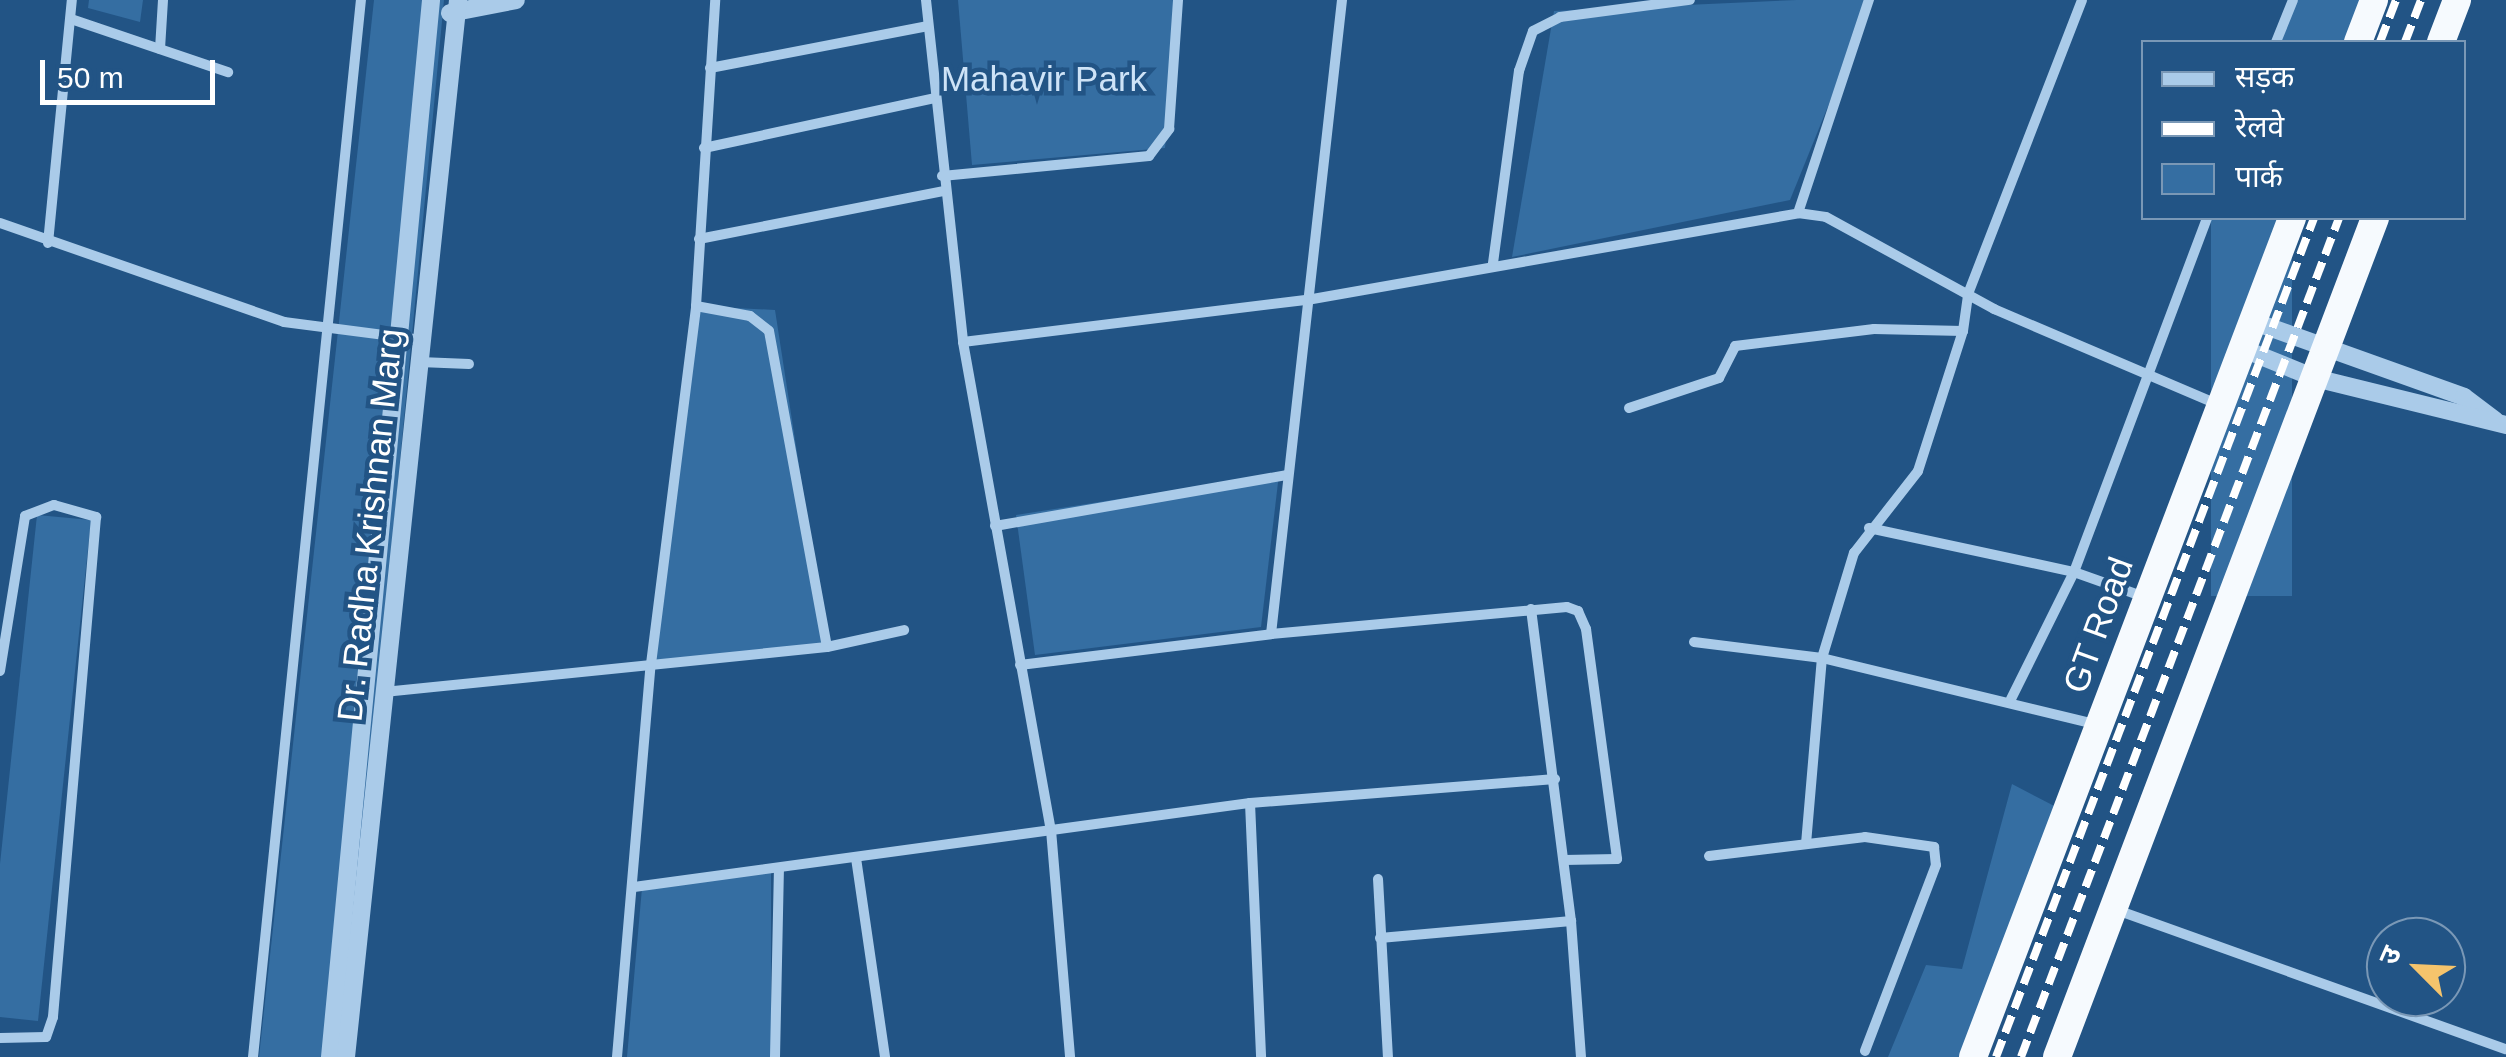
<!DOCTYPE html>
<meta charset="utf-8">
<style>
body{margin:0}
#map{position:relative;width:2506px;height:1057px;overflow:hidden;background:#225485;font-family:Helvetica,"Noto Sans Devanagari",sans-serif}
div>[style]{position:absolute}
.green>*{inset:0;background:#356ea2;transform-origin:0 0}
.minor>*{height:10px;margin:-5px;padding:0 5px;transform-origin:5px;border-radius:5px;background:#aacbe9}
.tertiary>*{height:18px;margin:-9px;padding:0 9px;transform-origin:9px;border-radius:9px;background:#aacbe9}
.trunk>*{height:28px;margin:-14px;padding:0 14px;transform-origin:14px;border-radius:14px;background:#f6fafe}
.rail>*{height:8px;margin-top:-4px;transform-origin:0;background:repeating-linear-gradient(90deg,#fff 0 18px,transparent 0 26px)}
span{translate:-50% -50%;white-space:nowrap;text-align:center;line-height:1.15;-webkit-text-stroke:9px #225485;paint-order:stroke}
.park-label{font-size:35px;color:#cee3f7}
.street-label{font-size:35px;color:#fff}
.legend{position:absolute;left:2141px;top:40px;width:325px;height:180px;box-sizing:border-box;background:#225485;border:2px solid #7a98b6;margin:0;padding:12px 18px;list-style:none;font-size:30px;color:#fff}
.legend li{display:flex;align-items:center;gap:20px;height:50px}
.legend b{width:50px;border:2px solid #7a98b6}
.north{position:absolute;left:2366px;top:917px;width:100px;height:100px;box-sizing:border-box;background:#225485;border:2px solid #7a98b6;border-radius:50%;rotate:294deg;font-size:28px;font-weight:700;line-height:40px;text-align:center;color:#fff}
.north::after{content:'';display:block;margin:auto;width:35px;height:45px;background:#f5c46c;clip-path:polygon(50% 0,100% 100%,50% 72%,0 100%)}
.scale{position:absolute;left:40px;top:60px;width:175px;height:45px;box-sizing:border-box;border:5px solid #fff;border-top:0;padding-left:12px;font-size:30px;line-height:35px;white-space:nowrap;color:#fff;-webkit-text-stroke:8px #225485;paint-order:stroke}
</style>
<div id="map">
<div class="green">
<div style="clip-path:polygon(89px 0,143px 0,140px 22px,88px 8px)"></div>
<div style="clip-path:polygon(374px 0,444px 0,343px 1057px,259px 1057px)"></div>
<div style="clip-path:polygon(958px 0,1180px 0,1165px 148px,972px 165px)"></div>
<div style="clip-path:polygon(1797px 0,1871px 0,1790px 200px,1512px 257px,1554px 11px)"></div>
<div style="clip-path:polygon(2294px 0,2375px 0,2359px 42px,2278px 42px)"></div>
<div style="left:2211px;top:218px;width:81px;height:378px"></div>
<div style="clip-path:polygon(696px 306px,775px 310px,827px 647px,651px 664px)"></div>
<div style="clip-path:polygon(1279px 474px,1261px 627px,1035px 655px,1016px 515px)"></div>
<div style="clip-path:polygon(37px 515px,91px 520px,38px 1021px,0 1017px,0 864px)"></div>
<div style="clip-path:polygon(2012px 784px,2064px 811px,1970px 1057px,1888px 1057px,1926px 965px,1962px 969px)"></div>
<div style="clip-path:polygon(771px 869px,771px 1057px,627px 1057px,642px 888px)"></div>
</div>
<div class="minor">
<div style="left:926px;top:0;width:344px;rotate:83.8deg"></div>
<div style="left:963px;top:342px;width:496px;rotate:79.8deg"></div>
<div style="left:1051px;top:830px;width:228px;rotate:85.2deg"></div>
<div style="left:71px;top:19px;width:166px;rotate:18.7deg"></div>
<div style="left:2276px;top:42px;width:45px;rotate:-68deg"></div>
<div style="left:160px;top:49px;width:49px;rotate:-86.5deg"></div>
<div style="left:710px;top:68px;width:222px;rotate:-10.9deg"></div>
<div style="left:704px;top:148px;width:237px;rotate:-12.2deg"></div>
<div style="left:942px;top:176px;width:208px;rotate:-5.5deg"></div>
<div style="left:1149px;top:156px;width:34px;rotate:-53deg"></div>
<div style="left:1169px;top:129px;width:129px;rotate:-86deg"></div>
<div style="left:1798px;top:213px;width:225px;rotate:-71.6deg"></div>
<div style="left:0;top:223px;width:301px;rotate:19.2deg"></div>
<div style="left:284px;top:322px;width:139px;rotate:7.4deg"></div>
<div style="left:699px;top:239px;width:250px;rotate:-11.1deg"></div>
<div style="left:48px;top:243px;width:244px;rotate:-84.4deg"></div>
<div style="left:1493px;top:263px;width:194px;rotate:-82.3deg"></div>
<div style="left:1519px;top:71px;width:42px;rotate:-70.7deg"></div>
<div style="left:1533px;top:31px;width:30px;rotate:-27deg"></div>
<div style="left:1560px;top:17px;width:131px;rotate:-7.5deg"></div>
<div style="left:696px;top:306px;width:55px;rotate:10.5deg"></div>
<div style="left:750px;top:316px;width:24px;rotate:38deg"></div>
<div style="left:769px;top:331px;width:321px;rotate:79.6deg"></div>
<div style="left:963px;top:342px;width:347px;rotate:-7deg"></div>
<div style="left:1307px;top:300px;width:499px;rotate:-10deg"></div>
<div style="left:1798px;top:213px;width:28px;rotate:8deg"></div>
<div style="left:1826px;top:217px;width:192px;rotate:28.7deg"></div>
<div style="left:1994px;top:309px;width:242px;rotate:23.1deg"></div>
<div style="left:420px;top:362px;width:49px;rotate:2.3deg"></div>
<div style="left:1629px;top:408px;width:95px;rotate:-18.4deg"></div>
<div style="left:1719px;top:378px;width:36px;rotate:-63deg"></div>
<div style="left:1735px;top:346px;width:140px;rotate:-7deg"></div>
<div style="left:1874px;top:329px;width:89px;rotate:1.3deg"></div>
<div style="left:995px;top:526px;width:297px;rotate:-9.9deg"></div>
<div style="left:1869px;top:528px;width:210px;rotate:12.1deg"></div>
<div style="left:2074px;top:572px;width:77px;rotate:19.6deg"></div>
<div style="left:1531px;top:609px;width:315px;rotate:82.7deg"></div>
<div style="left:1571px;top:921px;width:136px;rotate:85.8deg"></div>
<div style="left:1271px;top:634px;width:638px;rotate:-83.61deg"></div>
<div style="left:1694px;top:642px;width:129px;rotate:7.1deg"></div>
<div style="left:1822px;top:658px;width:281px;rotate:13.6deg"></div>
<div style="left:1020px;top:665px;width:253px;rotate:-7deg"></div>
<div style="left:1271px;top:634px;width:297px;rotate:-5.2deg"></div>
<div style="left:1567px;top:607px;width:12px;rotate:20deg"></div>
<div style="left:1578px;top:611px;width:20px;rotate:66deg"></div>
<div style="left:1586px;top:629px;width:232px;rotate:82.3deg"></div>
<div style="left:1617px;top:859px;width:53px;rotate:178.9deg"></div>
<div style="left:0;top:671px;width:157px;rotate:-80.8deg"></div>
<div style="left:25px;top:516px;width:31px;rotate:-21deg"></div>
<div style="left:54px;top:505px;width:44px;rotate:15.9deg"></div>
<div style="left:96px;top:517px;width:502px;rotate:94.92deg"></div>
<div style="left:53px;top:1017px;width:21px;rotate:109deg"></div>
<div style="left:46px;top:1037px;width:46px;rotate:178.8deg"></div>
<div style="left:384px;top:692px;width:445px;rotate:-5.8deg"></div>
<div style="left:827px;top:647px;width:79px;rotate:-12.4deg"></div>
<div style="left:2011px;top:699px;width:142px;rotate:-63.6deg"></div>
<div style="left:2074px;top:572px;width:378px;rotate:-69.4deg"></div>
<div style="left:1250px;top:803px;width:254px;rotate:87.5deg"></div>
<div style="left:1806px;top:844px;width:187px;rotate:-85.1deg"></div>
<div style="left:1822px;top:658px;width:110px;rotate:-73.1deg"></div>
<div style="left:1854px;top:553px;width:104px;rotate:-52deg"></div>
<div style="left:1918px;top:471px;width:147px;rotate:-72.2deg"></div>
<div style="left:1963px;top:331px;width:37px;rotate:-82deg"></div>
<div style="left:1968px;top:294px;width:315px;rotate:-68.8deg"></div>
<div style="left:1709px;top:856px;width:157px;rotate:-6.9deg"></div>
<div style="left:1865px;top:837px;width:70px;rotate:8.2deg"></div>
<div style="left:1934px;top:847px;width:18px;rotate:84deg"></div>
<div style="left:1936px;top:865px;width:199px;rotate:110.9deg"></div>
<div style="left:856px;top:858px;width:201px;rotate:81.7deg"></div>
<div style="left:1378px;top:879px;width:178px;rotate:86.8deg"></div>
<div style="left:634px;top:887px;width:622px;rotate:-7.77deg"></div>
<div style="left:1250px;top:803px;width:306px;rotate:-4.5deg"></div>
<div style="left:2114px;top:909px;width:416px;rotate:19.7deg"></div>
<div style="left:1380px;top:938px;width:192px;rotate:-5.1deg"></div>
<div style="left:253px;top:1057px;width:1063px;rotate:-84.17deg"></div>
<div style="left:617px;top:1057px;width:394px;rotate:-85.1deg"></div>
<div style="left:651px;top:664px;width:361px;rotate:-82.8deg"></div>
<div style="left:696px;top:306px;width:307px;rotate:-86.4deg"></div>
<div style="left:775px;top:1057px;width:189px;rotate:-88.8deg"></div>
</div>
<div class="tertiary">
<div style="left:450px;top:13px;width:67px;rotate:-11.1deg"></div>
<div style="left:2252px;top:321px;width:225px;rotate:19.7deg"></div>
<div style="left:2464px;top:397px;width:39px;rotate:37deg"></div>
<div style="left:2241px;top:348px;width:80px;rotate:22.1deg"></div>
<div style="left:2315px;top:378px;width:197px;rotate:13.8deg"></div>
<div style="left:330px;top:1057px;width:1062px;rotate:-84.54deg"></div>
<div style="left:346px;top:1057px;width:1063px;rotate:-83.95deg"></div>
</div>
<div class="trunk">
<div style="left:2358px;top:42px;width:45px;rotate:-69.1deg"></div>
<div style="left:2441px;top:42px;width:45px;rotate:-69.1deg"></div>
<div style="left:1973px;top:1057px;width:898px;rotate:-69.18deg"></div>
<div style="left:2057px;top:1057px;width:897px;rotate:-69.24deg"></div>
</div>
<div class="rail">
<div style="left:2380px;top:42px;width:45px;rotate:-69.1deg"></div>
<div style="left:2405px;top:42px;width:45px;rotate:-69.1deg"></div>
<div style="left:1996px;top:1057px;width:897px;rotate:-69.24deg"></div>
<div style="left:2021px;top:1057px;width:897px;rotate:-69.24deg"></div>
</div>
<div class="park-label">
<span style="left:1044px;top:79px">Mahavir Park</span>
</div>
<div class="street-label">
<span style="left:370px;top:525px;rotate:-84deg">Dr. Radha Krishnan Marg</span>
<span style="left:2098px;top:625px;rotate:-70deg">GT Road</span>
</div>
<ul class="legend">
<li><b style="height:12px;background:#aacbe9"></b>सड़क</li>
<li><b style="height:12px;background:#fff"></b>रेलवे</li>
<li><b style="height:28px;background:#356ea2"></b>पार्क</li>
</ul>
<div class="north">उ</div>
<div class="scale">50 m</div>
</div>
